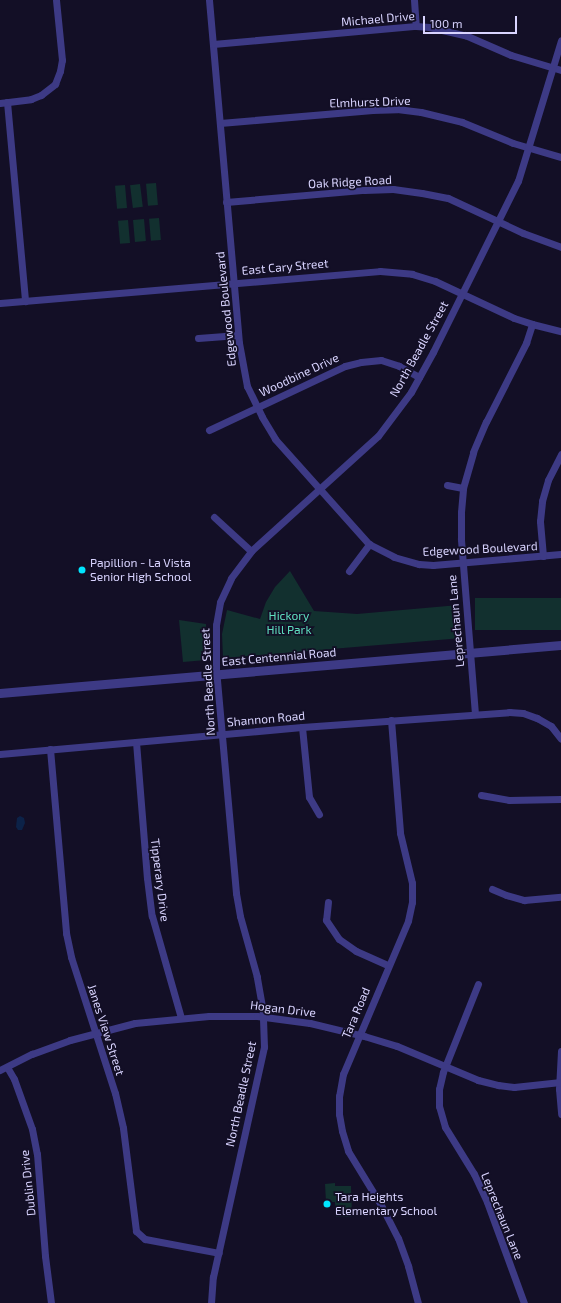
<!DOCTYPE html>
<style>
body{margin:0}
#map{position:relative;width:561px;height:1303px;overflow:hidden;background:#130f26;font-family:"Exo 2",sans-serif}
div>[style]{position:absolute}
.green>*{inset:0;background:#12302f;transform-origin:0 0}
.water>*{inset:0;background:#0c2248}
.minor>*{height:7px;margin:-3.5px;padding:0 3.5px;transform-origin:3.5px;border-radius:3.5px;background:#3d3a85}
.tertiary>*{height:9px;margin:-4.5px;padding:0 4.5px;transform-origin:4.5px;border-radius:4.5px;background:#3d3a85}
.dots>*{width:11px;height:11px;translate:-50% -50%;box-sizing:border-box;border:2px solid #130f26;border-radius:50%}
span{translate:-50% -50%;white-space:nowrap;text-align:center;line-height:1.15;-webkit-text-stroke:3.5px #130f26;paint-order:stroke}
.street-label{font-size:12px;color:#d9d4ff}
.poi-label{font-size:12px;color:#d9d4ff}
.left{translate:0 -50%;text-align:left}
.park-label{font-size:12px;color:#5fe0c0}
.scale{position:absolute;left:423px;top:16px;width:94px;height:18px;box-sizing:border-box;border:2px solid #d9d4ff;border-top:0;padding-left:5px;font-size:12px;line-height:14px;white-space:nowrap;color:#d9d4ff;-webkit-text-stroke:3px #130f26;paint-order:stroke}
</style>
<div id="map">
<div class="green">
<div style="left:156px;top:183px;width:22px;height:10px;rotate:85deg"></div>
<div style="left:140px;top:184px;width:23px;height:10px;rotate:83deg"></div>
<div style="left:125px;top:185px;width:23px;height:10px;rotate:85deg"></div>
<div style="left:159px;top:218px;width:22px;height:10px;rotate:85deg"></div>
<div style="left:144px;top:219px;width:22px;height:11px;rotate:85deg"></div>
<div style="left:128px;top:220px;width:23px;height:10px;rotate:85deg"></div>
<div style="clip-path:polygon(290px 571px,314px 611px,357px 614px,459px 605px,462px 638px,223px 658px,222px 634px,227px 610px,260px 619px,266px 602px,275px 587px)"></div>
<div style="left:561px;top:598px;width:32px;height:86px;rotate:90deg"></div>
<div style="clip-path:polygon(179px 620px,206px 624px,206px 660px,183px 662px)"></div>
<div style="clip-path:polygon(335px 1183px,335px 1186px,351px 1186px,352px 1217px,336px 1217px,335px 1202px,326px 1202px,325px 1184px)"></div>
</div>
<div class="water">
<div style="clip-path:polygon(20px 816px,24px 818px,25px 823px,22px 830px,18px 830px,16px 827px,17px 818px)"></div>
</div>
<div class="minor">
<div style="left:209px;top:0;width:344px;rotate:85deg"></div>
<div style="left:239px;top:343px;width:44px;rotate:79.5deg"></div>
<div style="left:247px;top:386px;width:34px;rotate:64deg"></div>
<div style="left:262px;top:417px;width:26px;rotate:59deg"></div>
<div style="left:275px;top:439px;width:141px;rotate:48.2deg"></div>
<div style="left:369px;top:544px;width:28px;rotate:27deg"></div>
<div style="left:394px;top:557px;width:26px;rotate:16deg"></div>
<div style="left:419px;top:564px;width:14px;rotate:4deg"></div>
<div style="left:433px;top:565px;width:128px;rotate:-4.9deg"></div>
<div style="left:414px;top:0;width:26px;rotate:86deg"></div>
<div style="left:213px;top:44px;width:204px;rotate:-5.1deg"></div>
<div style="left:416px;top:26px;width:13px;rotate:4deg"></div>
<div style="left:429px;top:27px;width:37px;rotate:13deg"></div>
<div style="left:465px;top:35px;width:50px;rotate:23.5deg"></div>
<div style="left:511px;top:55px;width:52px;rotate:16.7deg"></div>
<div style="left:7px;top:102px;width:200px;rotate:84.8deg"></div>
<div style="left:0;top:103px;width:31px;rotate:-7deg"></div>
<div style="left:31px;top:99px;width:11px;rotate:-22deg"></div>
<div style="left:41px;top:95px;width:18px;rotate:-38deg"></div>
<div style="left:55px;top:84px;width:14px;rotate:-69deg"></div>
<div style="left:60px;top:71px;width:11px;rotate:-80deg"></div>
<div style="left:62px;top:60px;width:60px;rotate:-95.7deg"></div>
<div style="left:220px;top:123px;width:153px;rotate:-4.9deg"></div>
<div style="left:372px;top:110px;width:25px;rotate:-2deg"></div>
<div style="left:397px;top:109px;width:24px;rotate:7deg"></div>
<div style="left:421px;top:112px;width:42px;rotate:13.7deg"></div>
<div style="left:462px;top:122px;width:55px;rotate:22.4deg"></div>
<div style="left:513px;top:143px;width:50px;rotate:16.3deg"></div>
<div style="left:226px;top:202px;width:139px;rotate:-5deg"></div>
<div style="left:364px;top:190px;width:29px;rotate:-2deg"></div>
<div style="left:393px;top:189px;width:29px;rotate:8deg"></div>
<div style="left:422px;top:193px;width:26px;rotate:11deg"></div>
<div style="left:448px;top:198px;width:83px;rotate:25deg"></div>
<div style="left:523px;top:233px;width:40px;rotate:20.2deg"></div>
<div style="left:0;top:303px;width:381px;rotate:-4.8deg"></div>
<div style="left:380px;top:271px;width:32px;rotate:5deg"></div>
<div style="left:412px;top:274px;width:24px;rotate:17deg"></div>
<div style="left:435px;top:281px;width:87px;rotate:25.1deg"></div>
<div style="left:514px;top:318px;width:19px;rotate:18deg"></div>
<div style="left:532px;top:324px;width:30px;rotate:14deg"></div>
<div style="left:198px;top:338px;width:40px;rotate:-4.3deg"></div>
<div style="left:209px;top:430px;width:150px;rotate:-25.2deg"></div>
<div style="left:345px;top:366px;width:16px;rotate:-14deg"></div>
<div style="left:361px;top:362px;width:20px;rotate:-6deg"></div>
<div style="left:381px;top:360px;width:19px;rotate:18deg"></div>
<div style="left:399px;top:366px;width:23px;rotate:29deg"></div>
<div style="left:447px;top:485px;width:16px;rotate:11deg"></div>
<div style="left:214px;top:517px;width:50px;rotate:42.6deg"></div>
<div style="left:543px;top:556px;width:35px;rotate:-95deg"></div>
<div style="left:540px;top:521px;width:20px;rotate:-84deg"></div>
<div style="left:542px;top:501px;width:22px;rotate:-74deg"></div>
<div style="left:548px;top:480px;width:29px;rotate:-63deg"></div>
<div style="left:349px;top:571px;width:34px;rotate:-53deg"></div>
<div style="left:475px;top:714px;width:176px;rotate:-94.6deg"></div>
<div style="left:461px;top:539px;width:27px;rotate:-90deg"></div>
<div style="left:461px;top:512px;width:24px;rotate:-85deg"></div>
<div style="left:463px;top:488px;width:37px;rotate:-74deg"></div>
<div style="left:473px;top:452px;width:33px;rotate:-67deg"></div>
<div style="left:486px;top:422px;width:89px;rotate:-63.1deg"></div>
<div style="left:526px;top:343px;width:20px;rotate:-72deg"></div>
<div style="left:391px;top:720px;width:113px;rotate:85.4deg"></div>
<div style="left:400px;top:833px;width:51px;rotate:76.5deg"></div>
<div style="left:412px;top:883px;width:19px;rotate:90deg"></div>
<div style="left:412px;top:902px;width:19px;rotate:102deg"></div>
<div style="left:408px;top:921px;width:166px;rotate:113deg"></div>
<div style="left:343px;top:1074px;width:22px;rotate:100deg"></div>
<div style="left:339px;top:1096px;width:18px;rotate:90deg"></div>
<div style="left:339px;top:1114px;width:17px;rotate:80deg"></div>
<div style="left:342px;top:1131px;width:21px;rotate:73deg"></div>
<div style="left:348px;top:1151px;width:63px;rotate:58.6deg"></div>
<div style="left:381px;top:1205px;width:37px;rotate:63deg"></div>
<div style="left:398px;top:1238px;width:30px;rotate:70deg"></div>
<div style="left:408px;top:1266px;width:38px;rotate:75deg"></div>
<div style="left:302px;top:727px;width:70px;rotate:84.3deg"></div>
<div style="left:309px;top:797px;width:20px;rotate:60deg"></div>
<div style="left:136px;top:742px;width:136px;rotate:85.4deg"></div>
<div style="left:147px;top:878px;width:38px;rotate:83deg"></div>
<div style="left:152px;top:916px;width:106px;rotate:74.1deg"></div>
<div style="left:50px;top:749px;width:185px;rotate:85deg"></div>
<div style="left:66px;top:933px;width:25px;rotate:78deg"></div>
<div style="left:71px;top:957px;width:143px;rotate:72.1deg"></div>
<div style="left:115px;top:1093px;width:36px;rotate:77deg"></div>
<div style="left:123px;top:1128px;width:104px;rotate:82.8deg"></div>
<div style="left:136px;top:1231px;width:12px;rotate:42deg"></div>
<div style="left:145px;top:1239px;width:75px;rotate:10.7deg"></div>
<div style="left:0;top:754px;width:303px;rotate:-5.1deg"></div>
<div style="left:302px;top:727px;width:208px;rotate:-4.1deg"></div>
<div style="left:509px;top:712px;width:14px;rotate:4deg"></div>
<div style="left:523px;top:713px;width:15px;rotate:20deg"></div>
<div style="left:537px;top:718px;width:16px;rotate:30deg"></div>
<div style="left:551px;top:726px;width:16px;rotate:52deg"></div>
<div style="left:481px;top:795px;width:28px;rotate:10deg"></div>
<div style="left:509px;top:800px;width:52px;rotate:-1.1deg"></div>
<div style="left:492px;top:889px;width:15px;rotate:23deg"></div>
<div style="left:506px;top:895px;width:19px;rotate:16deg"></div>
<div style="left:524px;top:900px;width:37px;rotate:-5deg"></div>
<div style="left:328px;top:902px;width:18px;rotate:96deg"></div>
<div style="left:326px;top:920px;width:23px;rotate:56deg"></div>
<div style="left:339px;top:939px;width:21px;rotate:35deg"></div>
<div style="left:356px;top:951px;width:35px;rotate:24deg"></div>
<div style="left:478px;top:984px;width:95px;rotate:111.7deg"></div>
<div style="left:443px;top:1072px;width:17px;rotate:103deg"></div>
<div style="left:439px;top:1089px;width:17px;rotate:90deg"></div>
<div style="left:439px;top:1106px;width:22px;rotate:74deg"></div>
<div style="left:445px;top:1127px;width:55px;rotate:58.3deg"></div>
<div style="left:474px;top:1174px;width:31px;rotate:65deg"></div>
<div style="left:487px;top:1202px;width:108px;rotate:69.9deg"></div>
<div style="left:561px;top:1051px;width:38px;rotate:93deg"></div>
<div style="left:559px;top:1089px;width:25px;rotate:85deg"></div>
<div style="left:7px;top:1067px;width:14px;rotate:60deg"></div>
<div style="left:14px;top:1079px;width:53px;rotate:70.2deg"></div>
<div style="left:32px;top:1129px;width:25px;rotate:79deg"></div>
<div style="left:37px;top:1154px;width:102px;rotate:85.5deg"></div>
<div style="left:45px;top:1256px;width:47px;rotate:82.7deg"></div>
<div style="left:0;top:1070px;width:36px;rotate:-27deg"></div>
<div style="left:32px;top:1054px;width:40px;rotate:-20.2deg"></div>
<div style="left:70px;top:1040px;width:67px;rotate:-14.7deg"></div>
<div style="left:135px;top:1023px;width:74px;rotate:-5.4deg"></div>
<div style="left:209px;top:1016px;width:48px"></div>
<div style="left:257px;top:1016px;width:53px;rotate:7.5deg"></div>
<div style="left:310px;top:1023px;width:56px;rotate:13.5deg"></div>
<div style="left:364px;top:1036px;width:34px;rotate:17deg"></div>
<div style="left:397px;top:1046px;width:88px;rotate:22.8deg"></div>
<div style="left:478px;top:1080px;width:21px;rotate:14deg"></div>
<div style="left:498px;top:1085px;width:16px;rotate:7deg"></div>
<div style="left:514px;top:1087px;width:47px;rotate:-6.1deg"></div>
<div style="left:211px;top:1303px;width:26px;rotate:-86deg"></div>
<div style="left:213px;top:1277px;width:236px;rotate:-77.5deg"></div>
<div style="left:264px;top:1047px;width:35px;rotate:-92deg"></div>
<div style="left:263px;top:1012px;width:36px;rotate:-100deg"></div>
<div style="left:257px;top:977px;width:63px;rotate:-105.6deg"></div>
<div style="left:240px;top:916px;width:23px;rotate:-100deg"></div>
<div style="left:236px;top:893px;width:226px;rotate:-95.1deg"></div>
<div style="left:216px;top:668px;width:43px;rotate:-90deg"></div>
<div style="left:216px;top:625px;width:23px;rotate:-80deg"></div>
<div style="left:220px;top:602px;width:26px;rotate:-65deg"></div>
<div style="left:231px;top:578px;width:34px;rotate:-53deg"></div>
<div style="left:251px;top:551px;width:171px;rotate:-42.2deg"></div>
<div style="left:378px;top:436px;width:55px;rotate:-53.1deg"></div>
<div style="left:411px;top:392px;width:46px;rotate:-61.2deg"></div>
<div style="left:433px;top:352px;width:191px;rotate:-63.6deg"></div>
<div style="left:518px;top:181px;width:147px;rotate:-73deg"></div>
</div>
<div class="tertiary">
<div style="left:0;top:693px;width:563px;rotate:-4.89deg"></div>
</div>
<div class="dots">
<div style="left:82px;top:570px;background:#00e5ff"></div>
<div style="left:327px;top:1204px;background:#00e5ff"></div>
</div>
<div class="street-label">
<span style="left:378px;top:19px;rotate:-5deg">Michael Drive</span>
<span style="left:370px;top:102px;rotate:-2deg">Elmhurst Drive</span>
<span style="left:350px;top:182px;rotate:-3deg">Oak Ridge Road</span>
<span style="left:285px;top:267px;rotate:-5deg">East Cary Street</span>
<span style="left:226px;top:309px;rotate:-96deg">Edgewood Boulevard</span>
<span style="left:419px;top:349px;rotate:-61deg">North Beadle Street</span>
<span style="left:299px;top:375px;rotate:-25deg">Woodbine Drive</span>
<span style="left:480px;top:549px;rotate:-3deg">Edgewood Boulevard</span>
<span style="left:456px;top:621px;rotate:-95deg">Leprechaun Lane</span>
<span style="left:279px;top:657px;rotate:-5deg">East Centennial Road</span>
<span style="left:208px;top:682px;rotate:-93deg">North Beadle Street</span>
<span style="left:266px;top:719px;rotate:-5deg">Shannon Road</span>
<span style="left:160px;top:880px;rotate:83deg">Tipperary Drive</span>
<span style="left:283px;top:1009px;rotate:7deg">Hogan Drive</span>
<span style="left:356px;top:1013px;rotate:-67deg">Tara Road</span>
<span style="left:106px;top:1030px;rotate:72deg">Janes View Street</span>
<span style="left:241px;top:1094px;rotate:-78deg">North Beadle Street</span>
<span style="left:28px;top:1183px;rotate:-96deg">Dublin Drive</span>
<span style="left:502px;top:1216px;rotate:68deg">Leprechaun Lane</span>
</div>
<div class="poi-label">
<span class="left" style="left:90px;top:570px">Papillion - La Vista<br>Senior High School</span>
<span class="left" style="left:335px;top:1204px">Tara Heights<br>Elementary School</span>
</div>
<div class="park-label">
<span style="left:289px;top:623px">Hickory<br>Hill Park</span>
</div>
<div class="scale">100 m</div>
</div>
